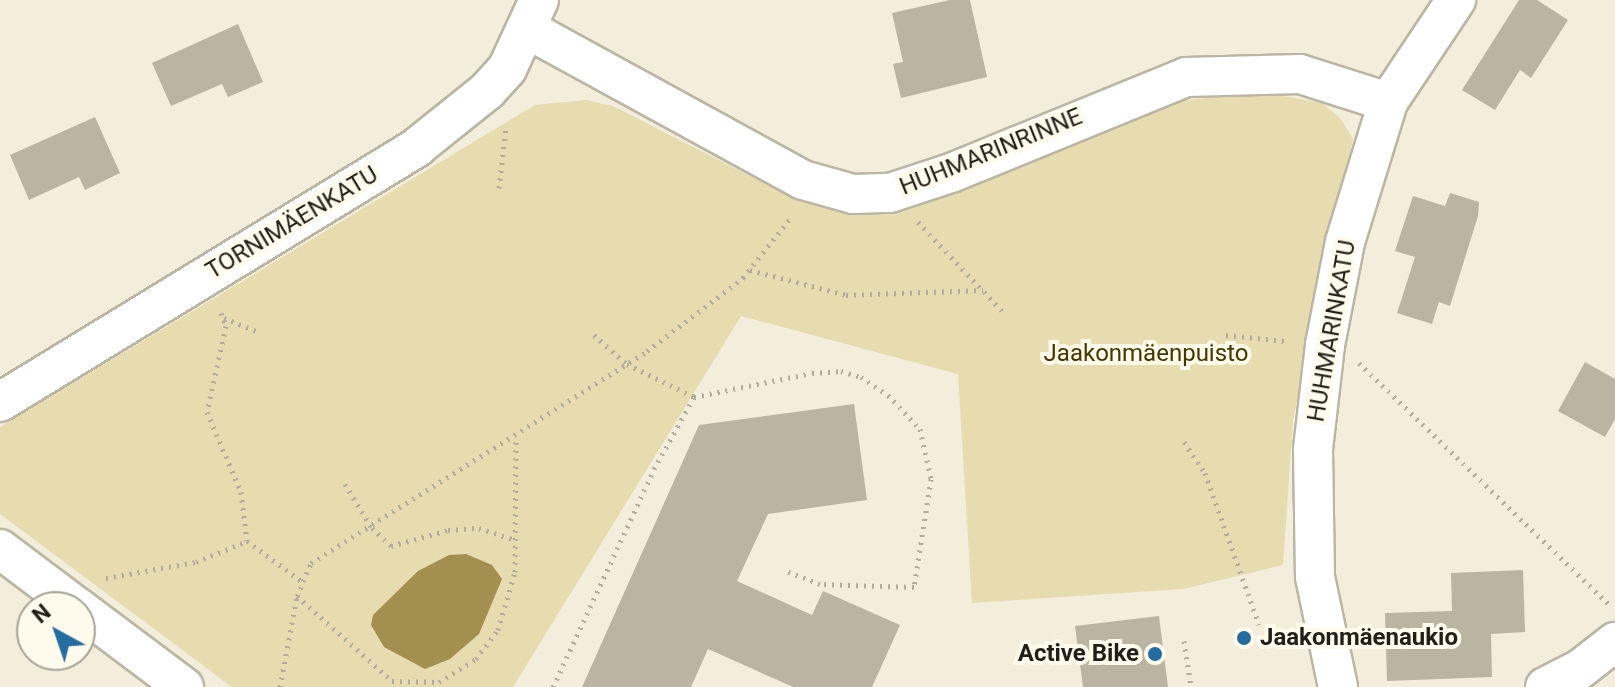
<!DOCTYPE html>
<meta charset="utf-8">
<style>
body{margin:0}
#map{position:relative;width:1615px;height:687px;overflow:hidden;background:#f3eddb;font-family:Roboto,sans-serif}
div>[style]{position:absolute}
.green>*{inset:0;background:#e7dbb0}
.water>*{inset:0;background:#a39050}
.building>*{inset:0;background:#bab5a3}
.path>*{height:5px;margin-top:-2.5px;transform-origin:0;background:repeating-linear-gradient(90deg,#b1ac9e 0 2px,transparent 0 8px)}
.roads{filter:drop-shadow(2px 0 #bbb6a4) drop-shadow(-2px 0 #bbb6a4) drop-shadow(0 2px #bbb6a4) drop-shadow(0 -2px #bbb6a4)}
.minor>*{height:38px;margin:-19px;padding:0 19px;transform-origin:19px;border-radius:19px;background:#fff}
.dots>*{width:22px;height:22px;translate:-50% -50%;box-sizing:border-box;border:4px solid #fffbec;border-radius:50%}
span{translate:-50% -50%;white-space:nowrap;text-align:center;line-height:1.15;-webkit-text-stroke:8px #fffbec;paint-order:stroke}
.street-label{font-size:24px;color:#211f19}
.park-label{font-size:24px;color:#453700}
.poi-label{font-size:24px;color:#211f19;font-weight:700}
.left{translate:0 -50%;text-align:left}
.right{translate:-100% -50%;text-align:right}
.north{position:absolute;left:16px;top:591px;width:80px;height:80px;box-sizing:border-box;background:#fffbec;border:2px solid #a6a398;border-radius:50%;rotate:320deg;font-size:22px;font-weight:700;line-height:32px;text-align:center;color:#211f19}
.north::after{content:'';display:block;margin:auto;width:28px;height:36px;background:#236da1;clip-path:polygon(50% 0,100% 100%,50% 72%,0 100%)}
</style>
<div id="map">
<div class="green">
<div style="clip-path:polygon(1267px 93px,1322px 103px,1341px 119px,1353px 139px,1293px 420px,1283px 565px,1183px 589px,972px 603px,958px 374px,741px 316px,513px 687px,232px 687px,0 514px,0 427px,535px 105px,586px 100px,613px 106px,787px 195px,867px 210px,924px 203px,1185px 100px)"></div>
</div>
<div class="water">
<div style="clip-path:polygon(466px 554px,492px 565px,502px 579px,479px 634px,450px 659px,425px 669px,384px 647px,371px 625px,373px 615px,418px 571px,449px 555px)"></div>
</div>
<div class="building">
<div style="clip-path:polygon(950px 0,970px 0,987px 77px,901px 98px,893px 64px,903px 62px,892px 13px)"></div>
<div style="clip-path:polygon(1519px 0,1537px 0,1568px 20px,1531px 78px,1520px 70px,1495px 110px,1462px 90px)"></div>
<div style="clip-path:polygon(238px 24px,263px 82px,228px 97px,222px 84px,171px 106px,152px 63px)"></div>
<div style="clip-path:polygon(95px 117px,120px 173px,85px 190px,79px 177px,29px 200px,10px 155px)"></div>
<div style="clip-path:polygon(1450px 193px,1479px 202px,1478px 216px,1450px 306px,1439px 302px,1432px 324px,1397px 313px,1415px 257px,1395px 251px,1413px 196px,1445px 206px)"></div>
<div style="clip-path:polygon(1585px 362px,1615px 379px,1615px 419px,1605px 437px,1558px 411px)"></div>
<div style="clip-path:polygon(854px 404px,867px 500px,768px 514px,737px 581px,812px 615px,823px 591px,900px 625px,872px 687px,793px 687px,708px 649px,691px 687px,582px 687px,699px 425px)"></div>
<div style="clip-path:polygon(1523px 570px,1525px 632px,1491px 634px,1492px 677px,1387px 681px,1385px 613px,1452px 611px,1451px 573px)"></div>
<div style="clip-path:polygon(1159px 616px,1168px 687px,1083px 687px,1075px 626px)"></div>
</div>
<div class="path">
<div style="left:499px;top:188px;width:61px;rotate:-83.5deg"></div>
<div style="left:918px;top:222px;width:124px;rotate:46.6deg"></div>
<div style="left:750px;top:270px;width:99px;rotate:14.6deg"></div>
<div style="left:846px;top:295px;width:137px;rotate:-2.1deg"></div>
<div style="left:221px;top:313px;width:14px;rotate:69deg"></div>
<div style="left:226px;top:326px;width:88px;rotate:102.5deg"></div>
<div style="left:207px;top:412px;width:87px;rotate:67deg"></div>
<div style="left:241px;top:492px;width:49px;rotate:83deg"></div>
<div style="left:247px;top:541px;width:67px;rotate:36.5deg"></div>
<div style="left:224px;top:318px;width:37px;rotate:22deg"></div>
<div style="left:594px;top:335px;width:44px;rotate:41.3deg"></div>
<div style="left:627px;top:364px;width:75px;rotate:26.2deg"></div>
<div style="left:1226px;top:335px;width:60px;rotate:5.7deg"></div>
<div style="left:1359px;top:363px;width:350px;rotate:44deg"></div>
<div style="left:1184px;top:442px;width:37px;rotate:56deg"></div>
<div style="left:1205px;top:473px;width:161px;rotate:70.4deg"></div>
<div style="left:345px;top:484px;width:52px;rotate:58.5deg"></div>
<div style="left:372px;top:528px;width:26px;rotate:43deg"></div>
<div style="left:391px;top:546px;width:59px;rotate:-15.7deg"></div>
<div style="left:448px;top:530px;width:31px;rotate:-4deg"></div>
<div style="left:479px;top:528px;width:39px;rotate:18deg"></div>
<div style="left:106px;top:578px;width:91px;rotate:-10.1deg"></div>
<div style="left:196px;top:562px;width:55px;rotate:-22.4deg"></div>
<div style="left:297px;top:596px;width:127px;rotate:41.8deg"></div>
<div style="left:392px;top:681px;width:47px;rotate:1.2deg"></div>
<div style="left:439px;top:682px;width:44px;rotate:-31.9deg"></div>
<div style="left:476px;top:659px;width:36px;rotate:-53deg"></div>
<div style="left:498px;top:630px;width:60px;rotate:-73.7deg"></div>
<div style="left:515px;top:572px;width:135px;rotate:-89.6deg"></div>
<div style="left:1184px;top:641px;width:47px;rotate:81.3deg"></div>
<div style="left:280px;top:687px;width:93px;rotate:-79.4deg"></div>
<div style="left:297px;top:596px;width:36px;rotate:-67deg"></div>
<div style="left:311px;top:563px;width:397px;rotate:-32.2deg"></div>
<div style="left:647px;top:351px;width:121px;rotate:-37.2deg"></div>
<div style="left:743px;top:278px;width:79px;rotate:-51.7deg"></div>
<div style="left:553px;top:687px;width:240px;rotate:-65.1deg"></div>
<div style="left:654px;top:469px;width:82px;rotate:-60.9deg"></div>
<div style="left:694px;top:397px;width:120px;rotate:-11.5deg"></div>
<div style="left:812px;top:373px;width:29px;rotate:-4deg"></div>
<div style="left:841px;top:371px;width:21px;rotate:17deg"></div>
<div style="left:861px;top:377px;width:32px;rotate:34deg"></div>
<div style="left:888px;top:395px;width:47px;rotate:46.7deg"></div>
<div style="left:920px;top:429px;width:51px;rotate:77.6deg"></div>
<div style="left:931px;top:479px;width:109px;rotate:98.9deg"></div>
<div style="left:914px;top:587px;width:94px;rotate:-178.2deg"></div>
<div style="left:820px;top:584px;width:39px;rotate:-159deg"></div>
</div>
<div class="roads">
<div class="minor">
<div style="left:529px;top:30px;width:312px;rotate:28.7deg"></div>
<div style="left:803px;top:180px;width:52px;rotate:15.6deg"></div>
<div style="left:853px;top:194px;width:37px;rotate:-2deg"></div>
<div style="left:890px;top:193px;width:64px;rotate:-18.2deg"></div>
<div style="left:951px;top:173px;width:254px;rotate:-22.2deg"></div>
<div style="left:1186px;top:77px;width:114px;rotate:-1.5deg"></div>
<div style="left:1300px;top:74px;width:92px;rotate:17.7deg"></div>
<div style="left:0;top:402px;width:489px;rotate:-31.4deg"></div>
<div style="left:417px;top:147px;width:90px;rotate:-38.7deg"></div>
<div style="left:487px;top:91px;width:30px;rotate:-48deg"></div>
<div style="left:507px;top:69px;width:76px;rotate:-65.1deg"></div>
<div style="left:0;top:549px;width:96px;rotate:37deg"></div>
<div style="left:80px;top:609px;width:130px;rotate:36.9deg"></div>
<div style="left:1338px;top:687px;width:112px;rotate:-101.8deg"></div>
<div style="left:1315px;top:577px;width:128px;rotate:-90.9deg"></div>
<div style="left:1313px;top:449px;width:105px;rotate:-83.4deg"></div>
<div style="left:1325px;top:345px;width:105px;rotate:-79deg"></div>
<div style="left:1345px;top:242px;width:146px;rotate:-72.9deg"></div>
<div style="left:1388px;top:102px;width:123px;rotate:-56.3deg"></div>
<div style="left:1545px;top:687px;width:38px;rotate:-27deg"></div>
<div style="left:1579px;top:670px;width:46px;rotate:-37.9deg"></div>
</div>
</div>
<div class="dots">
<div style="left:1244px;top:638px;background:#236da1"></div>
<div style="left:1155px;top:654px;background:#236da1"></div>
</div>
<div class="street-label">
<span style="left:991px;top:152px;rotate:-22deg">HUHMARINRINNE</span>
<span style="left:292px;top:223px;rotate:-31deg">TORNIMÄENKATU</span>
<span style="left:1332px;top:331px;rotate:-80deg">HUHMARINKATU</span>
</div>
<div class="park-label">
<span style="left:1146px;top:354px">Jaakonmäenpuisto</span>
</div>
<div class="poi-label">
<span class="left" style="left:1260px;top:638px">Jaakonmäenaukio</span>
<span class="right" style="left:1139px;top:654px">Active Bike</span>
</div>
<div class="north">N</div>
</div>
